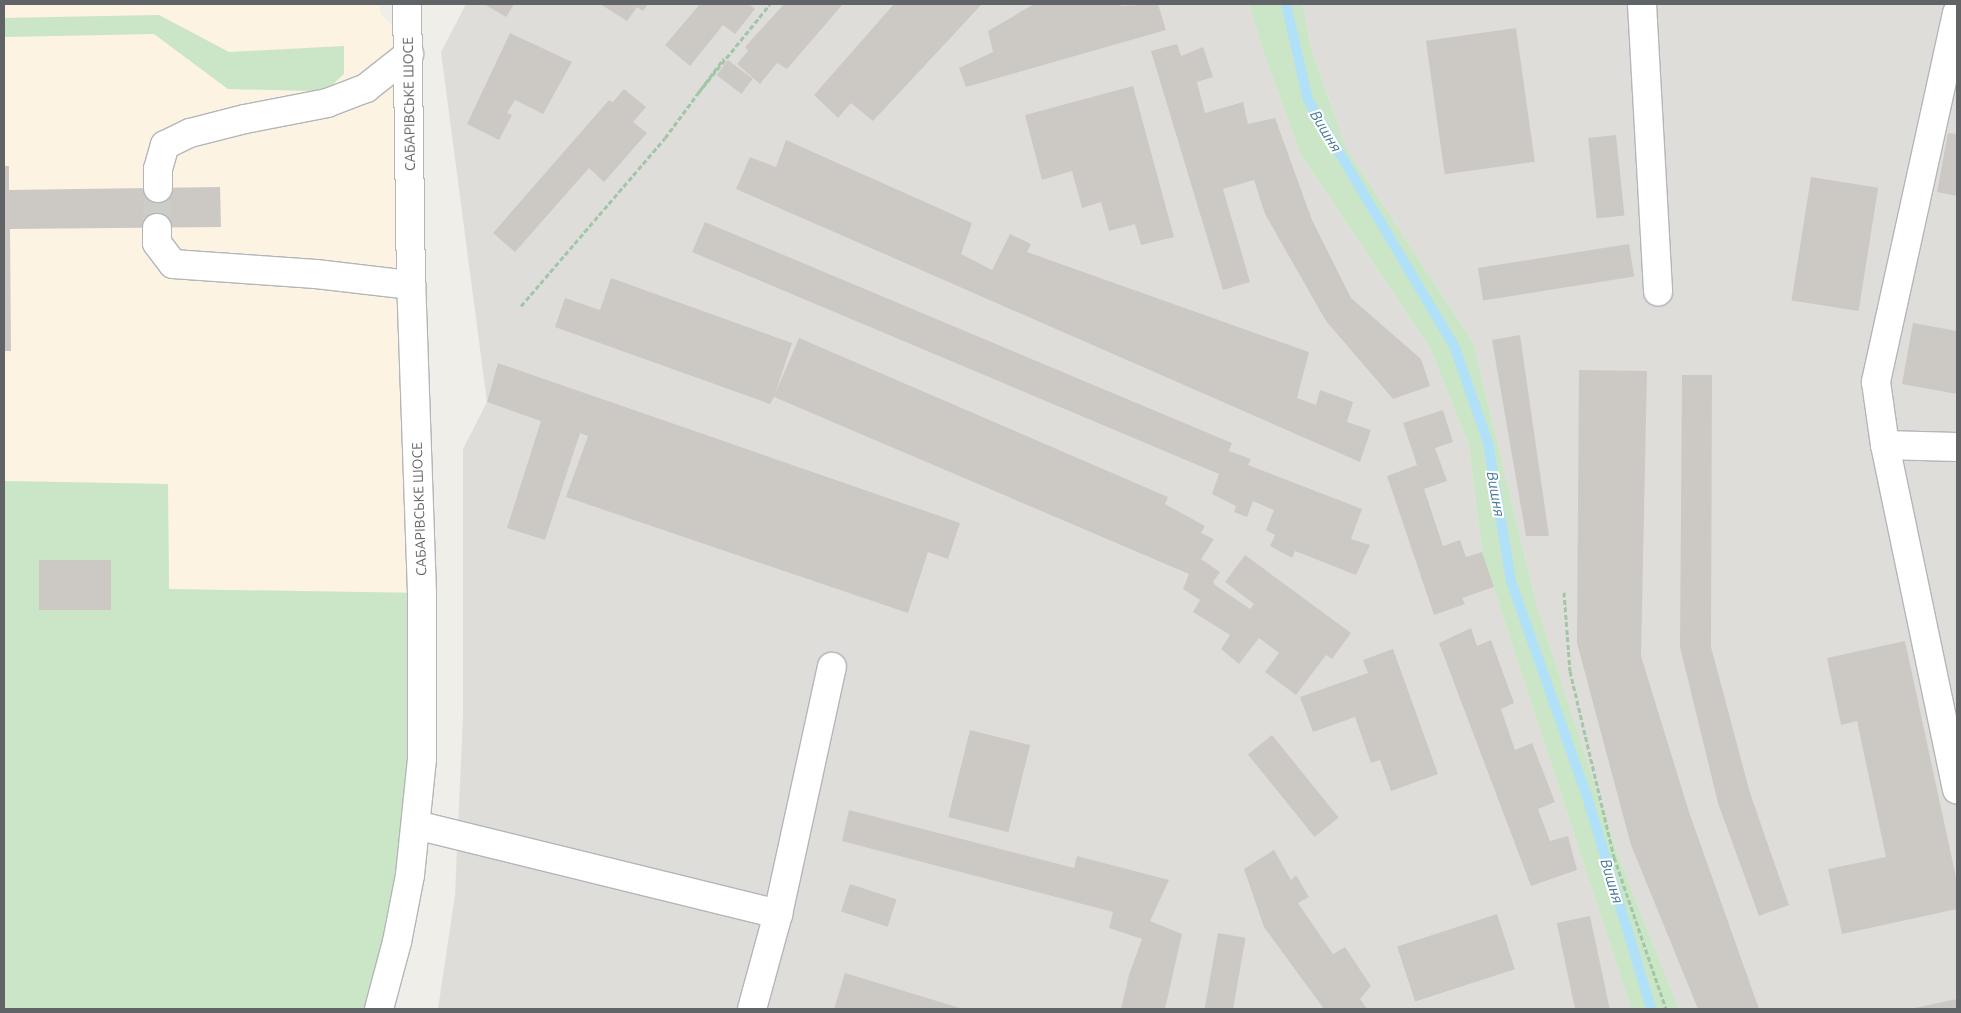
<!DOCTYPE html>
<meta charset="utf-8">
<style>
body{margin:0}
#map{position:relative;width:1961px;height:1013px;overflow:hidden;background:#f0eee9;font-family:Ubuntu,sans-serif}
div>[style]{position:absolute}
.commercial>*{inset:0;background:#fcf3e2}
.industrial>*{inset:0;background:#dfddda}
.green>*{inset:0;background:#cbe5c7}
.stream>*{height:10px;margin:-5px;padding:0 5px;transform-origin:5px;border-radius:5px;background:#b0e1f9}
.building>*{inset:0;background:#ccc9c5;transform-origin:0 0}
.minor-tunnel>*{height:28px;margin-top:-14px;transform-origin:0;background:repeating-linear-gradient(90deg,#ccccc8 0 28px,transparent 0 42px)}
.path>*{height:3px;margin-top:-1.5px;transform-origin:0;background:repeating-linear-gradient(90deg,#a1c6a8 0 5px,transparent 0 7.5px)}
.roads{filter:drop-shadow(1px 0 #b3b6b9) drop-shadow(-1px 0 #b3b6b9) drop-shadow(0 1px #b3b6b9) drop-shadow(0 -1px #b3b6b9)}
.minor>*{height:28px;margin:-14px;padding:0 14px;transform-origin:14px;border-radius:14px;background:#fff}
.path-bridge>*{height:3px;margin-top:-1.5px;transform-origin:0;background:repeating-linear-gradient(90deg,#a1c6a8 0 5px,transparent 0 7.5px)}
span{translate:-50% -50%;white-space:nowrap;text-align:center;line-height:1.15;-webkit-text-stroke:4px #fff;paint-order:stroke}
.street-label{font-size:14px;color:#606467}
.water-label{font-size:15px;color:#46779a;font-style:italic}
.frame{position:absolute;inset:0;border:5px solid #606467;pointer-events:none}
</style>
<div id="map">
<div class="commercial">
<div style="clip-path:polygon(4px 4px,380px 4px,380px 13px,408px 42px,422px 593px,169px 589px,168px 484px,4px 481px,4px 37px,154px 34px,228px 89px,314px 91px,344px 74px,344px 47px,229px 52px,159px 15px,4px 18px)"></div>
</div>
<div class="industrial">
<div style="clip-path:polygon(466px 4px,1249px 4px,1263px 51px,1300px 153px,1430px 348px,1469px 446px,1482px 552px,1631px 1009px,438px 1009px,455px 895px,463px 716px,463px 449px,487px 402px,441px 52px)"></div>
<div style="clip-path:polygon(1303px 4px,1957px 4px,1957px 1009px,1679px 1009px,1616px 850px,1537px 606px,1473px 342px,1346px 148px,1310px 45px)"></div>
</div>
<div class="green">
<div style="clip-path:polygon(1249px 4px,1303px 4px,1310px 45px,1346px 148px,1473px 342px,1537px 606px,1616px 850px,1679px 1009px,1631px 1009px,1482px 552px,1469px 446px,1430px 348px,1300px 153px,1263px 51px)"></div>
<div style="clip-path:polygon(159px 15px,229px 52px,344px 46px,344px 74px,331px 86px,314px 91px,228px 89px,154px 34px,4px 37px,4px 18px)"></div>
<div style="clip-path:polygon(4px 481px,168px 484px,169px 589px,422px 593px,422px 759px,379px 1009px,4px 1009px)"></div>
</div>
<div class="stream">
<div style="left:1286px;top:4px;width:98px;rotate:77.1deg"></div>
<div style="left:1308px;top:100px;width:288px;rotate:59.3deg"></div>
<div style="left:1455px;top:348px;width:101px;rotate:70.8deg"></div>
<div style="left:1488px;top:443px;width:140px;rotate:80.5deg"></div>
<div style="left:1511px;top:581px;width:235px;rotate:70.6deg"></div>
<div style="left:1589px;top:803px;width:215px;rotate:73.2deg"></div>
</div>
<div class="building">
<div style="clip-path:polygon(484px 4px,514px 4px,506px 17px)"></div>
<div style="clip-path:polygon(600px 4px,648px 4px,643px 11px,637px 7px,627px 21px)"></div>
<div style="clip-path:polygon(700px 4px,749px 4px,755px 9px,735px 34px,723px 25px,690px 66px,665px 45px)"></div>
<div style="clip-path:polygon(784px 4px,843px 4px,787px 69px,777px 63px,760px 84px,737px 64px,748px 51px,745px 47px)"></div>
<div style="clip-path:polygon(894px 4px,982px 4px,873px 121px,851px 103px,838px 118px,814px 95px)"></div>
<div style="clip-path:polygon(1034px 4px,1120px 4px,1121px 6px,1158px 4px,1166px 30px,966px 87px,959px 68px,993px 52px,988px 31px)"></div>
<div style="left:1516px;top:28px;width:135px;height:91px;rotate:82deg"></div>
<div style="clip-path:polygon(510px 33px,572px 62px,543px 114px,515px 100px,507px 113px,512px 115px,499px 140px,467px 124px)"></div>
<div style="clip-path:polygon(1177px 44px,1181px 56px,1203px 47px,1213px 77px,1197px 82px,1205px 113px,1243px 102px,1248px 124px,1275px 118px,1312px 220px,1351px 298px,1421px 359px,1430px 386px,1393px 399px,1326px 321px,1265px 214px,1254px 180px,1223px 189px,1250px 282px,1223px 290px,1151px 51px)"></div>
<div style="left:728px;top:60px;width:31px;height:19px;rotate:37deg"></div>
<div style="clip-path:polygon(1133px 86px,1174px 237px,1141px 245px,1135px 224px,1109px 231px,1101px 202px,1082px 208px,1072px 171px,1042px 180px,1025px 115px)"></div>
<div style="clip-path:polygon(624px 89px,646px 107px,633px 122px,647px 133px,604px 182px,589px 168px,515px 252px,493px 233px,609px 100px,613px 102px)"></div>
<div style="clip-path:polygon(1948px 133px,1957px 134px,1957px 196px,1937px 192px)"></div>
<div style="left:1616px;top:135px;width:81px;height:28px;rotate:84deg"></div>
<div style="clip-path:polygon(786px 140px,972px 223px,961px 254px,992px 270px,1010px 234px,1031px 244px,1027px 252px,1309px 352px,1297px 398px,1316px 405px,1320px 390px,1353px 402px,1347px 422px,1371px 430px,1360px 462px,736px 189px,750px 157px,776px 167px)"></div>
<div style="clip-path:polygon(4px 166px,9px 166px,9px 190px,220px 187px,221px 227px,10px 229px,11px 351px,4px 351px)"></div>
<div style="left:1811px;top:177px;width:68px;height:125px;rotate:9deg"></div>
<div style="clip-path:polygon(705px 222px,1232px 443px,1229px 451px,1251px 459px,1248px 465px,1362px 509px,1351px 539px,1370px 545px,1356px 575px,1295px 551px,1292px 558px,1270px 546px,1275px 535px,1266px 530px,1274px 510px,1253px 501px,1247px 517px,1234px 512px,1236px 506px,1212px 494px,1219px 474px,692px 252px)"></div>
<div style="left:1629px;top:244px;width:33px;height:153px;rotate:81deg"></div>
<div style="clip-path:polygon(611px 278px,792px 343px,775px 394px,799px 338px,1168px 497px,1165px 504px,1205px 526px,1201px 533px,1214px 539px,1201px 559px,1220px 572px,1213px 582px,1215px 585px,1250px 609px,1254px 604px,1225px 582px,1245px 555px,1351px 633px,1332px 659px,1326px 655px,1296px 695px,1265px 672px,1279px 653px,1259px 638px,1239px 664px,1221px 649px,1230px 635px,1193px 612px,1200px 600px,1183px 589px,1189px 574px,774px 397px,770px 404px,555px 327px,565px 298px,600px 310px)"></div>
<div style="clip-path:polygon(1913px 323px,1957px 331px,1957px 394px,1902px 384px)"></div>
<div style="clip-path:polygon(1520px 335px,1549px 536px,1526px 536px,1492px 340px)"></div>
<div style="clip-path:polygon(498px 363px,960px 523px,948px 559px,928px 552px,908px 613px,566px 497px,588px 436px,580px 433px,545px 540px,507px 528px,541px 421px,487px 402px)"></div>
<div style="clip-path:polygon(1579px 370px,1647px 371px,1641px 656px,1689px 812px,1759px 1009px,1698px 1009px,1631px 845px,1577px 643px)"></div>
<div style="clip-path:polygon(1682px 375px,1712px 375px,1711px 647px,1750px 793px,1789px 905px,1759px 916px,1718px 803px,1680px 647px)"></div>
<div style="clip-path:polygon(1443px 410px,1453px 442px,1435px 448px,1447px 481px,1424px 489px,1443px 546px,1460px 540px,1466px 557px,1482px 552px,1494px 587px,1462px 598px,1465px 604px,1434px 615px,1387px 476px,1417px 465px,1403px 423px)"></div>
<div style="left:111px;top:560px;width:50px;height:72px;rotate:90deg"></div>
<div style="clip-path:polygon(1471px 628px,1477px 646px,1491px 640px,1514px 703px,1501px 709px,1515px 750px,1532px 743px,1555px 802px,1538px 809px,1550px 841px,1568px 836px,1577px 870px,1531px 886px,1439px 643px)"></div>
<div style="clip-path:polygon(1905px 641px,1957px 882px,1957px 909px,1842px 934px,1828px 869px,1886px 857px,1857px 721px,1841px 725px,1827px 658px)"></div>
<div style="clip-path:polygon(1393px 649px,1438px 774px,1391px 791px,1380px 760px,1371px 763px,1355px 717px,1313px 732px,1300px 697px,1368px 673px,1363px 660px)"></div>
<div style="left:970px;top:730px;width:62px;height:90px;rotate:14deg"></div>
<div style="left:1272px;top:735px;width:106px;height:31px;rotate:51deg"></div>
<div style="clip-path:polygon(849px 810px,1074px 868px,1077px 856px,1169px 880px,1150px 921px,1182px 934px,1165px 1009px,1121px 1009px,1129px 975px,1142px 939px,1109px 928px,1113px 912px,842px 841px)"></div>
<div style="clip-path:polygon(1274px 850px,1291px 880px,1296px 875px,1309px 897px,1298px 903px,1333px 954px,1345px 947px,1371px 986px,1360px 999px,1367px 1009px,1324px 1009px,1264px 927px,1244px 869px)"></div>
<div style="left:850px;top:884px;width:49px;height:29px;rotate:18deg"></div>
<div style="left:1497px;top:914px;width:58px;height:105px;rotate:72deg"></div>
<div style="left:1590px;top:916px;width:95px;height:34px;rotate:78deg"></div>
<div style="left:1218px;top:933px;width:28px;height:78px;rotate:10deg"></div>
<div style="clip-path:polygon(845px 973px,963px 1009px,834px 1009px)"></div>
<div style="clip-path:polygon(1957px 999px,1957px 1009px,1915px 1009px,1915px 1008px)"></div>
</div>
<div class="minor-tunnel">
<div style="left:157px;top:228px;width:40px;rotate:-88.6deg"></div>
</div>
<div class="path">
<div style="left:698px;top:93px;width:114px;rotate:-51deg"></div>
<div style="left:521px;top:306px;width:221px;rotate:-49.4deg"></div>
<div style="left:1564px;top:592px;width:79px;rotate:85.7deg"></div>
<div style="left:1570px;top:671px;width:191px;rotate:76.7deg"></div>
<div style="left:1614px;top:857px;width:161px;rotate:71.1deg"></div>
</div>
<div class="roads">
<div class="minor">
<div style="left:1642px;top:4px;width:288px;rotate:86.8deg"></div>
<div style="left:1957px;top:13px;width:378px;rotate:102.4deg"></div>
<div style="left:1876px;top:382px;width:64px;rotate:81.9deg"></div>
<div style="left:1885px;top:445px;width:352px;rotate:78.2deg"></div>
<div style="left:158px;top:188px;width:19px;rotate:-90deg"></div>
<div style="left:158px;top:169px;width:25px;rotate:-74deg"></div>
<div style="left:165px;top:145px;width:28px;rotate:-26deg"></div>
<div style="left:190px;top:133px;width:57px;rotate:-14.3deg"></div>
<div style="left:245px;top:119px;width:84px;rotate:-11deg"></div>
<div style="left:327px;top:103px;width:42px;rotate:-21deg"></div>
<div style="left:366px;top:88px;width:55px;rotate:-38.3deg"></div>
<div style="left:157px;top:228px;width:15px;rotate:90deg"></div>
<div style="left:157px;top:243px;width:26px;rotate:53deg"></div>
<div style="left:173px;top:264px;width:143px;rotate:4deg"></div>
<div style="left:316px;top:274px;width:96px;rotate:6.6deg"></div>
<div style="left:1885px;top:445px;width:72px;rotate:1.6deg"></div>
<div style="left:416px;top:825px;width:373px;rotate:13.8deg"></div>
<div style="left:778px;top:914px;width:98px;rotate:105.3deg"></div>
<div style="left:778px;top:914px;width:253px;rotate:-77.7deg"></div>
<div style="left:379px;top:1009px;width:69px;rotate:-75deg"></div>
<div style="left:397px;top:942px;width:68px;rotate:-79deg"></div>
<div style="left:410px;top:875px;width:117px;rotate:-84.1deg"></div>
<div style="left:422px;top:759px;width:166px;rotate:-90deg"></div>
<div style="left:422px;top:593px;width:308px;rotate:-92deg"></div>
<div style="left:411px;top:285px;width:281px;rotate:-90.8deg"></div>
</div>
</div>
<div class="path-bridge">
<div style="left:665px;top:138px;width:99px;rotate:-53.6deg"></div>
</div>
<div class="street-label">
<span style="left:409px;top:104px;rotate:-91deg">САБАРІВСЬКЕ ШОСЕ</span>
<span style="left:419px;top:509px;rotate:-92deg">САБАРІВСЬКЕ ШОСЕ</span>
</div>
<div class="water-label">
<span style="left:1326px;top:131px;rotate:59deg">Вишня</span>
<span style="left:1496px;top:494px;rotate:80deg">Вишня</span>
<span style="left:1612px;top:881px;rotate:73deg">Вишня</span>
</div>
<div class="frame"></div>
</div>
